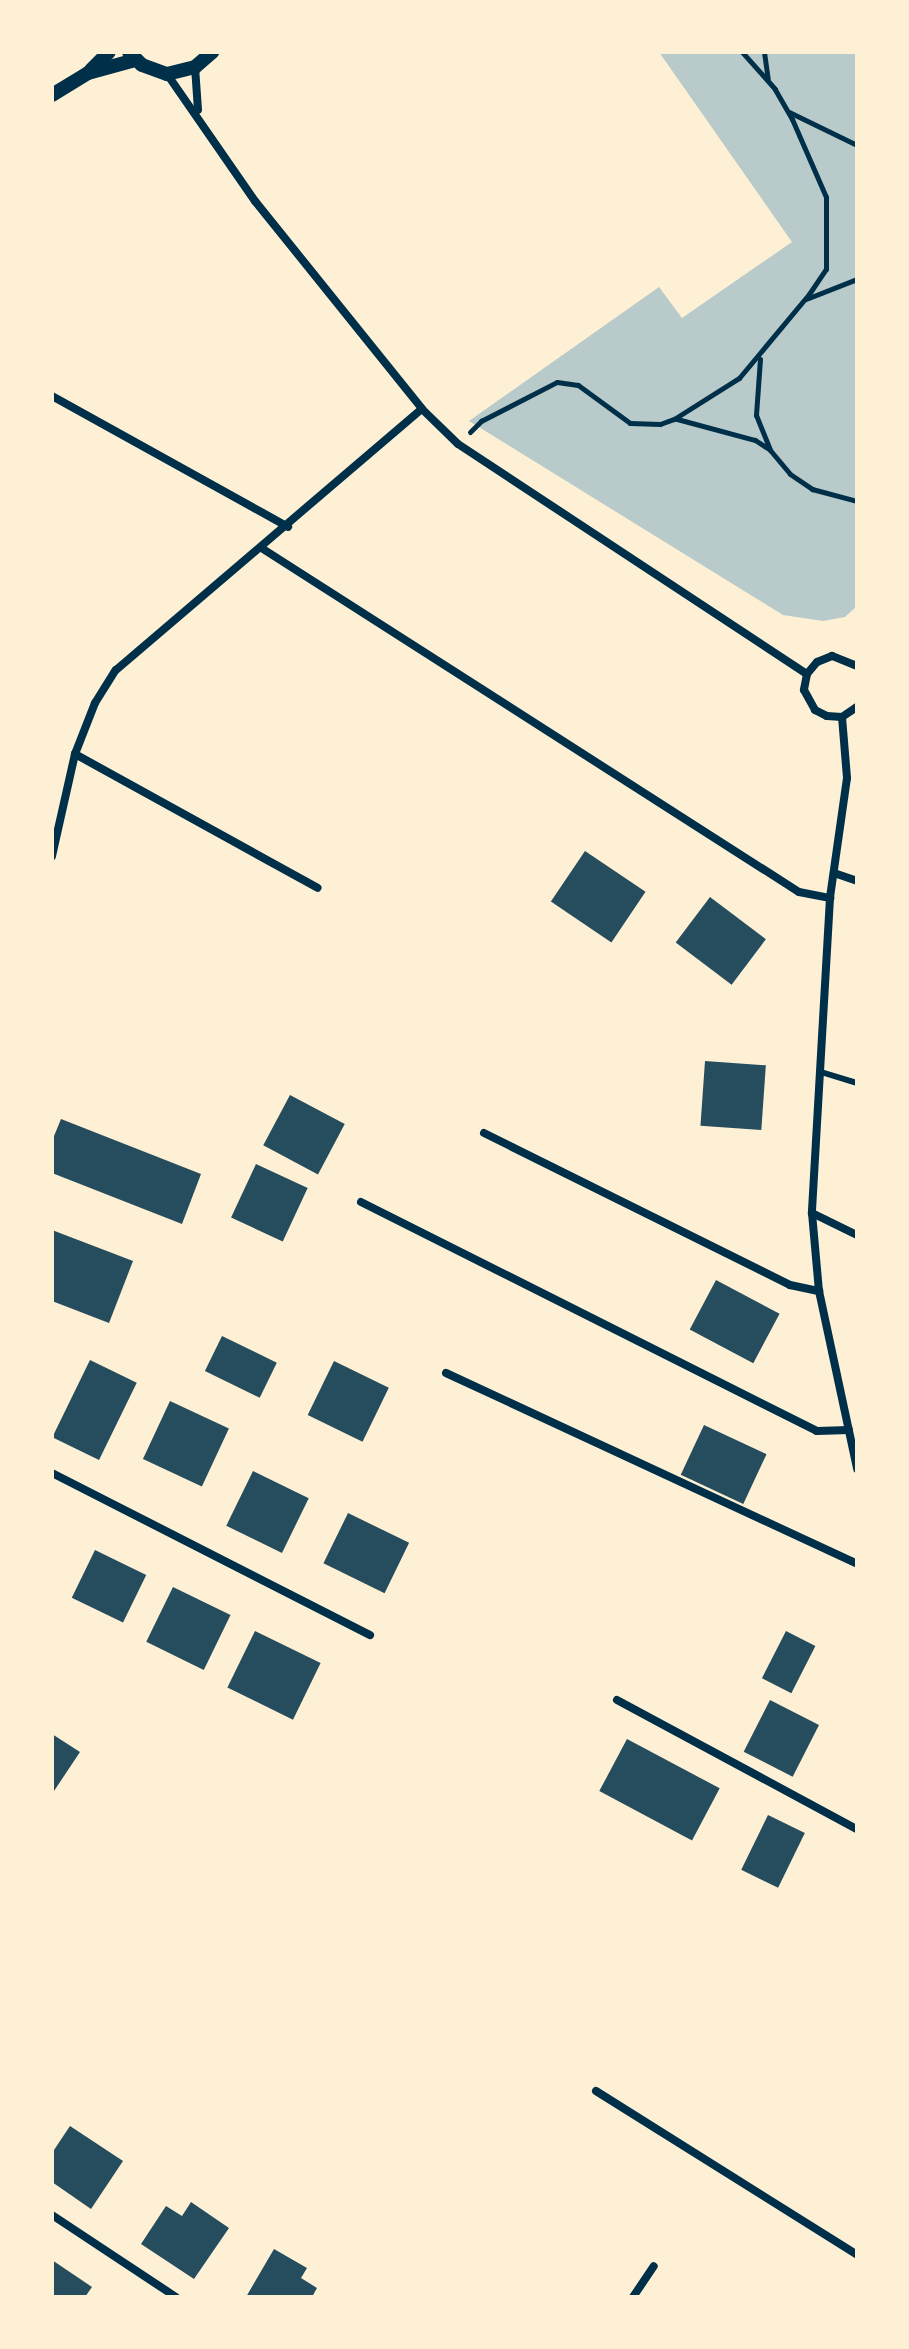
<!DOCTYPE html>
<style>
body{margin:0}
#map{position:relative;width:909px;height:2349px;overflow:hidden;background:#fdf0d5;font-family:"Noto Serif",serif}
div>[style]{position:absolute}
.green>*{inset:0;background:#b9caca}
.building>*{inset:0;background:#264d5e;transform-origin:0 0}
.path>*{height:5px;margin:-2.5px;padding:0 2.5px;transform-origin:2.5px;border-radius:2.5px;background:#003049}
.service>*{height:6px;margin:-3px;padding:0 3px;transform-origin:3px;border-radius:3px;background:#003049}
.minor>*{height:8px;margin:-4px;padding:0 4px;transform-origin:4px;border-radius:4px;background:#003049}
.tertiary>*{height:14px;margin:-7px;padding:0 7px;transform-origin:7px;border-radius:7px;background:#003049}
span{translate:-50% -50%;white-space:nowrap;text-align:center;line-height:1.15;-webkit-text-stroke:6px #fdf0d5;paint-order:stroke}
.frame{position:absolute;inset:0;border:54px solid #fdf0d5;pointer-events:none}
</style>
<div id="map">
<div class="green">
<div style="clip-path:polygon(659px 52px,857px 52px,857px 606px,845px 617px,823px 621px,783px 615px,469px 421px,659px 287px,682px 318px,792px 242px)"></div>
</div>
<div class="building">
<div style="left:585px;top:851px;width:73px;height:61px;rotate:34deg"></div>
<div style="left:710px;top:897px;width:70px;height:57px;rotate:37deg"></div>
<div style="left:705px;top:1061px;width:61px;height:65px;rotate:4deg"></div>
<div style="left:290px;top:1095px;width:62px;height:57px;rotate:28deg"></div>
<div style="clip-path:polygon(61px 1119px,201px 1174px,182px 1224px,52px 1173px,52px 1141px)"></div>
<div style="left:256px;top:1164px;width:57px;height:59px;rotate:25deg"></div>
<div style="clip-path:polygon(52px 1230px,133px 1261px,109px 1323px,52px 1301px)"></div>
<div style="left:716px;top:1280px;width:72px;height:56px;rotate:28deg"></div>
<div style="left:222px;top:1336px;width:61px;height:39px;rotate:26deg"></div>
<div style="left:90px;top:1360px;width:52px;height:86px;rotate:26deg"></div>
<div style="left:334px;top:1361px;width:61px;height:60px;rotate:26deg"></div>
<div style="left:170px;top:1401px;width:65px;height:64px;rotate:25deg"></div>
<div style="left:704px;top:1425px;width:69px;height:55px;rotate:25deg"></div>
<div style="left:253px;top:1471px;width:62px;height:61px;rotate:26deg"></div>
<div style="left:348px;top:1513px;width:68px;height:56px;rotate:26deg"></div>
<div style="left:95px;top:1550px;width:57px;height:53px;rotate:26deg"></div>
<div style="left:173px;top:1587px;width:64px;height:61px;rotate:26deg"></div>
<div style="left:255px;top:1631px;width:73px;height:63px;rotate:26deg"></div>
<div style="left:786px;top:1631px;width:33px;height:53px;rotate:27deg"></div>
<div style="left:770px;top:1700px;width:55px;height:58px;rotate:27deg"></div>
<div style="clip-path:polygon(52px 1734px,80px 1752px,52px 1794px)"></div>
<div style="left:627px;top:1739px;width:105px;height:59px;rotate:28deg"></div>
<div style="left:768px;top:1815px;width:41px;height:61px;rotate:26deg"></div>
<div style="clip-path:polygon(70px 2126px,123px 2161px,91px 2209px,52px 2182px,52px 2153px)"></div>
<div style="clip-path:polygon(191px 2202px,229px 2228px,194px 2279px,141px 2244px,166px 2206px,182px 2216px)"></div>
<div style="clip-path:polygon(274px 2249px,307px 2268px,301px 2278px,317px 2288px,312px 2297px,246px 2297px)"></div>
<div style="clip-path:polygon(52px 2260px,92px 2287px,85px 2297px,52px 2297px)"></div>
</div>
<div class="path">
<div style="left:764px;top:52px;width:27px;rotate:82deg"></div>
<div style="left:789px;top:112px;width:76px;rotate:25.9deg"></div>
<div style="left:806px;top:299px;width:55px;rotate:-21.4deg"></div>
<div style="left:760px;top:359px;width:56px;rotate:94.1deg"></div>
<div style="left:756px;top:415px;width:38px;rotate:68deg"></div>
<div style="left:770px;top:450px;width:31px;rotate:50deg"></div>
<div style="left:790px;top:474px;width:27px;rotate:34deg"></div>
<div style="left:812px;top:489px;width:47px;rotate:14.9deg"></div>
<div style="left:677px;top:419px;width:81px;rotate:15.1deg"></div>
<div style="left:755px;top:440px;width:17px;rotate:33deg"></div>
<div style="left:470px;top:432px;width:16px;rotate:-45deg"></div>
<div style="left:481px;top:421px;width:85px;rotate:-27.2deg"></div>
<div style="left:557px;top:382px;width:21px;rotate:8deg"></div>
<div style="left:578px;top:385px;width:64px;rotate:36.2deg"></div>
<div style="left:630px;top:423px;width:30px;rotate:2deg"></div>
<div style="left:660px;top:424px;width:15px;rotate:-20deg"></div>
<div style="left:674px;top:419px;width:77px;rotate:-32.2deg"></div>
<div style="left:739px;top:378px;width:109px;rotate:-50.2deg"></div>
<div style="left:809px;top:294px;width:30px;rotate:-56deg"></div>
<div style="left:826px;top:269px;width:72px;rotate:-90deg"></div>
<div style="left:826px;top:197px;width:85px;rotate:-113.6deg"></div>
<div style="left:792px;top:119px;width:34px;rotate:-120deg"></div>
<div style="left:775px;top:89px;width:50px;rotate:-131.7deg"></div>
</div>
<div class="service">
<div style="left:821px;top:1072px;width:38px;rotate:17deg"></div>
</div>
<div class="minor">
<div style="left:195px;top:67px;width:43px;rotate:86deg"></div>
<div style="left:167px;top:74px;width:155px;rotate:55.3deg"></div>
<div style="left:255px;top:201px;width:267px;rotate:51.2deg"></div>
<div style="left:422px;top:409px;width:50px;rotate:44.2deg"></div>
<div style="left:458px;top:444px;width:418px;rotate:33.4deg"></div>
<div style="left:52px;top:396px;width:270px;rotate:29deg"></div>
<div style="left:263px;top:549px;width:636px;rotate:32.62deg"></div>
<div style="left:799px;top:892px;width:32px;rotate:11deg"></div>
<div style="left:857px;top:666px;width:27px;rotate:-158deg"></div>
<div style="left:832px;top:656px;width:16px;rotate:158deg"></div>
<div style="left:817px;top:662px;width:16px;rotate:130deg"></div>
<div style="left:807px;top:674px;width:16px;rotate:101deg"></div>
<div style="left:804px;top:690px;width:23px;rotate:61deg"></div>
<div style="left:815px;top:710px;width:13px;rotate:27deg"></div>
<div style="left:827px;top:716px;width:15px;rotate:4deg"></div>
<div style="left:842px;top:717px;width:18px;rotate:-34deg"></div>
<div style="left:842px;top:717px;width:61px;rotate:85.3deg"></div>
<div style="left:847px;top:778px;width:121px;rotate:98.1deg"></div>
<div style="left:830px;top:898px;width:316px;rotate:93.3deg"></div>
<div style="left:812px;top:1213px;width:78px;rotate:84.9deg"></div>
<div style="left:819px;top:1291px;width:182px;rotate:77.9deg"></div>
<div style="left:75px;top:754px;width:277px;rotate:28.9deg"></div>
<div style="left:52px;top:856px;width:105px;rotate:-77.3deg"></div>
<div style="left:75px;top:754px;width:55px;rotate:-68.6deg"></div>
<div style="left:95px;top:703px;width:39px;rotate:-58deg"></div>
<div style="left:116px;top:670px;width:402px;rotate:-40.5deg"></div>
<div style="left:834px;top:873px;width:24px;rotate:19deg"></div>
<div style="left:484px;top:1133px;width:342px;rotate:26.4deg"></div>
<div style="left:790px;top:1285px;width:30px;rotate:12deg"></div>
<div style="left:361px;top:1202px;width:510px;rotate:26.67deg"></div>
<div style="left:817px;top:1431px;width:32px;rotate:-2deg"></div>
<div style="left:812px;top:1213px;width:50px;rotate:26.1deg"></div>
<div style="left:446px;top:1373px;width:453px;rotate:24.9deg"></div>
<div style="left:52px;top:1473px;width:357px;rotate:27deg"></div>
<div style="left:617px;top:1700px;width:272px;rotate:28.3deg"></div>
<div style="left:596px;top:2091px;width:308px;rotate:32.1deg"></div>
<div style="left:52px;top:2215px;width:149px;rotate:33.5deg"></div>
<div style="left:633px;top:2297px;width:37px;rotate:-56deg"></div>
</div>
<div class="tertiary">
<div style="left:129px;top:52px;width:18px;rotate:45deg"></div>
<div style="left:142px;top:65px;width:27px;rotate:20deg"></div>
<div style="left:167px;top:74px;width:29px;rotate:-14deg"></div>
<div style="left:195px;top:67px;width:23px;rotate:-41deg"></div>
<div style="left:91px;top:70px;width:25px;rotate:-45deg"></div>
<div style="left:52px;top:95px;width:42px;rotate:-31.4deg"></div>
<div style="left:88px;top:73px;width:49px;rotate:-15.5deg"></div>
</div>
<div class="frame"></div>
</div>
